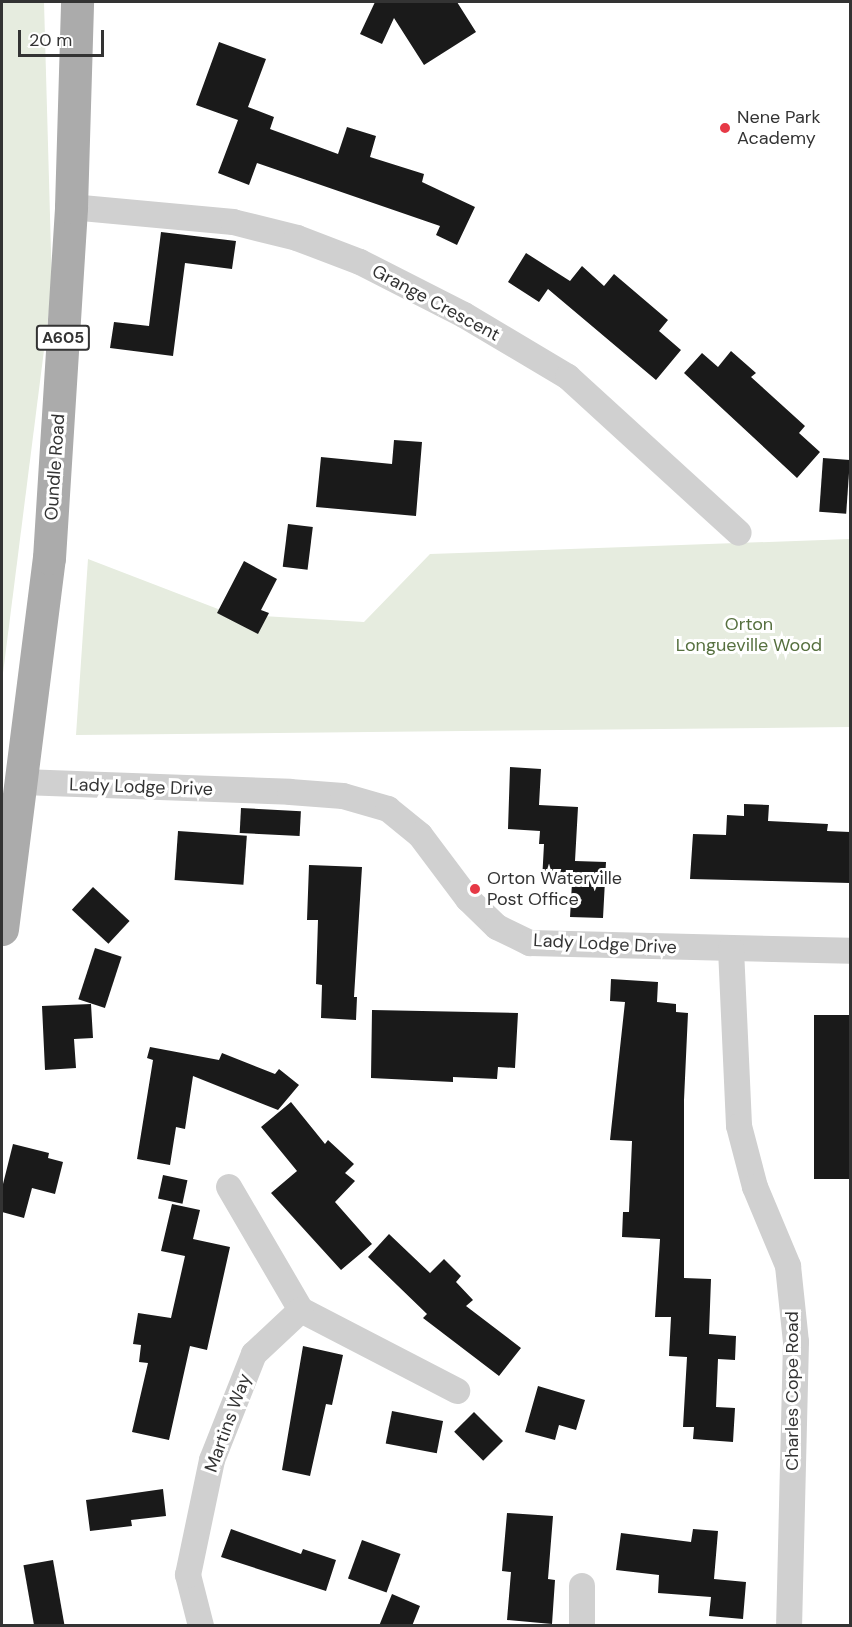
<!DOCTYPE html>
<style>
body{margin:0}
#map{position:relative;width:852px;height:1627px;overflow:hidden;background:#fff;font-family:"DM Sans",sans-serif}
div>[style]{position:absolute}
.green>*{inset:0;background:#e6ecdf}
.building>*{inset:0;background:#1a1a1a;transform-origin:0 0}
.minor>*{height:26px;margin:-13px;padding:0 13px;transform-origin:13px;border-radius:13px;background:#d0d0d0}
.primary>*{height:33px;margin:-16.5px;padding:0 16.5px;transform-origin:16.5px;border-radius:16.5px;background:#ababab}
.dots>*{width:16px;height:16px;translate:-50% -50%;box-sizing:border-box;border:3px solid #fff;border-radius:50%}
span{translate:-50% -50%;white-space:nowrap;text-align:center;line-height:1.15;-webkit-text-stroke:6px #fff;paint-order:stroke}
.shield-label span{padding:2px 4px;background:#fff;border:2px solid;border-radius:4px;-webkit-text-stroke-width:0}
.shield-label{font-size:16px;color:#333;font-weight:700}
.poi-label{font-size:18px;color:#333}
.left{translate:0 -50%;text-align:left}
.street-label{font-size:18px;color:#333}
.park-label{font-size:18px;color:#56703f}
.frame{position:absolute;inset:0;border:3px solid #333;pointer-events:none}
.scale{position:absolute;left:18px;top:30px;width:86px;height:27px;box-sizing:border-box;border:3px solid #333;border-top:0;padding-left:8px;font-size:18px;line-height:21px;white-space:nowrap;color:#333;-webkit-text-stroke:4px #fff;paint-order:stroke}
</style>
<div id="map">
<div class="green">
<div style="clip-path:polygon(2px 2px,44px 2px,52px 287px,2px 681px)"></div>
<div style="clip-path:polygon(850px 539px,850px 727px,76px 735px,88px 559px,231px 614px,364px 622px,430px 554px)"></div>
</div>
<div class="building">
<div style="clip-path:polygon(375px 2px,457px 2px,476px 32px,424px 65px,394px 18px,382px 44px,360px 34px)"></div>
<div style="clip-path:polygon(219px 42px,266px 59px,248px 107px,274px 117px,270px 129px,338px 154px,347px 127px,376px 136px,370px 157px,424px 174px,422px 182px,475px 207px,457px 245px,436px 235px,440px 226px,257px 163px,249px 185px,218px 173px,238px 120px,196px 105px)"></div>
<div style="clip-path:polygon(161px 232px,236px 241px,232px 269px,185px 263px,173px 356px,110px 348px,114px 322px,149px 326px)"></div>
<div style="clip-path:polygon(526px 253px,570px 281px,582px 266px,604px 286px,614px 274px,668px 320px,659px 331px,681px 350px,656px 380px,548px 289px,539px 302px,508px 282px)"></div>
<div style="clip-path:polygon(731px 351px,756px 373px,751px 377px,805px 426px,799px 433px,820px 452px,797px 478px,684px 373px,702px 353px,718px 367px)"></div>
<div style="clip-path:polygon(394px 440px,422px 442px,416px 516px,316px 507px,321px 457px,392px 464px)"></div>
<div style="left:823px;top:458px;width:27px;height:54px;rotate:4deg"></div>
<div style="left:288px;top:524px;width:25px;height:43px;rotate:7deg"></div>
<div style="clip-path:polygon(244px 561px,277px 579px,261px 610px,269px 613px,258px 634px,217px 613px)"></div>
<div style="clip-path:polygon(510px 767px,541px 769px,539px 805px,578px 807px,575px 861px,606px 862px,603px 918px,570px 917px,572px 883px,542px 881px,544px 844px,539px 844px,540px 831px,508px 829px)"></div>
<div style="clip-path:polygon(744px 804px,769px 805px,768px 821px,828px 824px,827px 831px,850px 832px,850px 883px,690px 879px,693px 834px,726px 835px,727px 815px,744px 816px)"></div>
<div style="left:241px;top:808px;width:60px;height:25px;rotate:3deg"></div>
<div style="left:178px;top:831px;width:69px;height:49px;rotate:4deg"></div>
<div style="clip-path:polygon(309px 865px,362px 867px,354px 997px,357px 997px,356px 1020px,321px 1018px,322px 985px,316px 984px,318px 920px,307px 920px)"></div>
<div style="left:93px;top:887px;width:50px;height:31px;rotate:43deg"></div>
<div style="left:95px;top:948px;width:28px;height:54px;rotate:18deg"></div>
<div style="clip-path:polygon(611px 979px,658px 982px,657px 1002px,676px 1004px,676px 1012px,688px 1013px,684px 1100px,684px 1278px,711px 1279px,709px 1334px,736px 1336px,735px 1360px,718px 1359px,716px 1407px,735px 1408px,733px 1442px,693px 1439px,694px 1427px,683px 1427px,687px 1357px,669px 1356px,671px 1317px,655px 1317px,660px 1239px,622px 1237px,623px 1212px,629px 1212px,632px 1141px,610px 1140px,625px 1002px,610px 1001px)"></div>
<div style="clip-path:polygon(91px 1004px,93px 1038px,74px 1039px,76px 1068px,45px 1070px,42px 1006px)"></div>
<div style="clip-path:polygon(372px 1010px,518px 1013px,515px 1068px,498px 1067px,497px 1079px,453px 1077px,453px 1082px,371px 1078px)"></div>
<div style="left:814px;top:1015px;width:36px;height:164px"></div>
<div style="clip-path:polygon(150px 1047px,219px 1060px,222px 1053px,275px 1074px,279px 1069px,299px 1085px,278px 1110px,193px 1076px,185px 1129px,176px 1127px,170px 1165px,137px 1159px,153px 1060px,147px 1058px)"></div>
<div style="clip-path:polygon(291px 1102px,325px 1144px,328px 1140px,354px 1164px,345px 1173px,355px 1181px,335px 1202px,372px 1244px,341px 1270px,271px 1193px,297px 1171px,261px 1127px)"></div>
<div style="clip-path:polygon(13px 1144px,49px 1153px,48px 1158px,63px 1162px,55px 1194px,32px 1188px,24px 1218px,2px 1212px,2px 1188px)"></div>
<div style="left:163px;top:1175px;width:25px;height:24px;rotate:12deg"></div>
<div style="clip-path:polygon(172px 1204px,200px 1210px,193px 1239px,230px 1247px,207px 1350px,190px 1346px,169px 1440px,132px 1432px,148px 1363px,139px 1362px,141px 1345px,133px 1344px,138px 1313px,171px 1318px,185px 1256px,161px 1251px)"></div>
<div style="clip-path:polygon(389px 1234px,430px 1273px,444px 1259px,461px 1276px,456px 1282px,473px 1300px,466px 1306px,521px 1348px,499px 1376px,423px 1318px,427px 1314px,368px 1257px)"></div>
<div style="clip-path:polygon(303px 1346px,343px 1355px,332px 1405px,326px 1404px,310px 1476px,282px 1470px)"></div>
<div style="clip-path:polygon(538px 1386px,585px 1400px,576px 1430px,559px 1425px,555px 1440px,525px 1432px)"></div>
<div style="left:392px;top:1411px;width:52px;height:33px;rotate:11deg"></div>
<div style="left:474px;top:1412px;width:41px;height:28px;rotate:45deg"></div>
<div style="clip-path:polygon(163px 1489px,166px 1516px,131px 1520px,132px 1526px,90px 1531px,86px 1500px)"></div>
<div style="clip-path:polygon(507px 1513px,553px 1516px,548px 1579px,555px 1580px,552px 1624px,507px 1620px,511px 1572px,502px 1571px)"></div>
<div style="clip-path:polygon(231px 1529px,301px 1554px,303px 1549px,336px 1560px,326px 1591px,221px 1557px)"></div>
<div style="clip-path:polygon(693px 1529px,718px 1531px,714px 1579px,746px 1582px,743px 1619px,709px 1616px,711px 1597px,658px 1593px,659px 1575px,616px 1570px,621px 1533px,691px 1542px)"></div>
<div style="left:362px;top:1540px;width:41px;height:41px;rotate:20deg"></div>
<div style="left:53px;top:1560px;width:67px;height:30px;rotate:80deg"></div>
<div style="clip-path:polygon(392px 1594px,420px 1606px,412px 1626px,379px 1626px)"></div>
</div>
<div class="minor">
<div style="left:71px;top:207px;width:163px;rotate:5.3deg"></div>
<div style="left:233px;top:222px;width:66px;rotate:14deg"></div>
<div style="left:297px;top:238px;width:67px;rotate:20.9deg"></div>
<div style="left:360px;top:262px;width:117px;rotate:27deg"></div>
<div style="left:464px;top:315px;width:121px;rotate:30.8deg"></div>
<div style="left:568px;top:377px;width:231px;rotate:42.4deg"></div>
<div style="left:22px;top:782px;width:268px;rotate:2.1deg"></div>
<div style="left:290px;top:792px;width:53px;rotate:4.3deg"></div>
<div style="left:343px;top:796px;width:47px;rotate:16.1deg"></div>
<div style="left:388px;top:809px;width:41px;rotate:39.1deg"></div>
<div style="left:420px;top:835px;width:80px;rotate:53.1deg"></div>
<div style="left:468px;top:899px;width:40px;rotate:44deg"></div>
<div style="left:497px;top:927px;width:37px;rotate:26deg"></div>
<div style="left:530px;top:943px;width:320px;rotate:1.4deg"></div>
<div style="left:731px;top:949px;width:177px;rotate:87.4deg"></div>
<div style="left:739px;top:1126px;width:63px;rotate:75.3deg"></div>
<div style="left:755px;top:1187px;width:86px;rotate:67.3deg"></div>
<div style="left:788px;top:1266px;width:76px;rotate:84deg"></div>
<div style="left:796px;top:1342px;width:284px;rotate:91.4deg"></div>
<div style="left:229px;top:1187px;width:143px;rotate:59.7deg"></div>
<div style="left:301px;top:1310px;width:176px;rotate:27.4deg"></div>
<div style="left:201px;top:1626px;width:53px;rotate:-104.3deg"></div>
<div style="left:188px;top:1575px;width:117px;rotate:-78.2deg"></div>
<div style="left:212px;top:1460px;width:114px;rotate:-68.4deg"></div>
<div style="left:254px;top:1354px;width:64px;rotate:-43.1deg"></div>
<div style="left:582px;top:1626px;width:40px;rotate:-90deg"></div>
</div>
<div class="primary">
<div style="left:2px;top:929px;width:374px;rotate:-82.8deg"></div>
<div style="left:49px;top:558px;width:352px;rotate:-86.4deg"></div>
<div style="left:71px;top:207px;width:205px;rotate:-88.3deg"></div>
</div>
<div class="dots">
<div style="left:725px;top:128px;background:#e63946"></div>
<div style="left:475px;top:889px;background:#e63946"></div>
</div>
<div class="shield-label">
<span style="left:63px;top:338px">A605</span>
</div>
<div class="poi-label">
<span class="left" style="left:737px;top:128px">Nene Park<br>Academy</span>
<span class="left" style="left:487px;top:889px">Orton Waterville<br>Post Office</span>
</div>
<div class="street-label">
<span style="left:436px;top:303px;rotate:28deg">Grange Crescent</span>
<span style="left:55px;top:467px;rotate:-86deg">Oundle Road</span>
<span style="left:141px;top:787px;rotate:2deg">Lady Lodge Drive</span>
<span style="left:605px;top:944px;rotate:3deg">Lady Lodge Drive</span>
<span style="left:792px;top:1391px;rotate:-90deg">Charles Cope Road</span>
<span style="left:228px;top:1423px;rotate:-70deg">Martins Way</span>
</div>
<div class="park-label">
<span style="left:749px;top:635px">Orton<br>Longueville Wood</span>
</div>
<div class="frame"></div>
<div class="scale">20 m</div>
</div>
